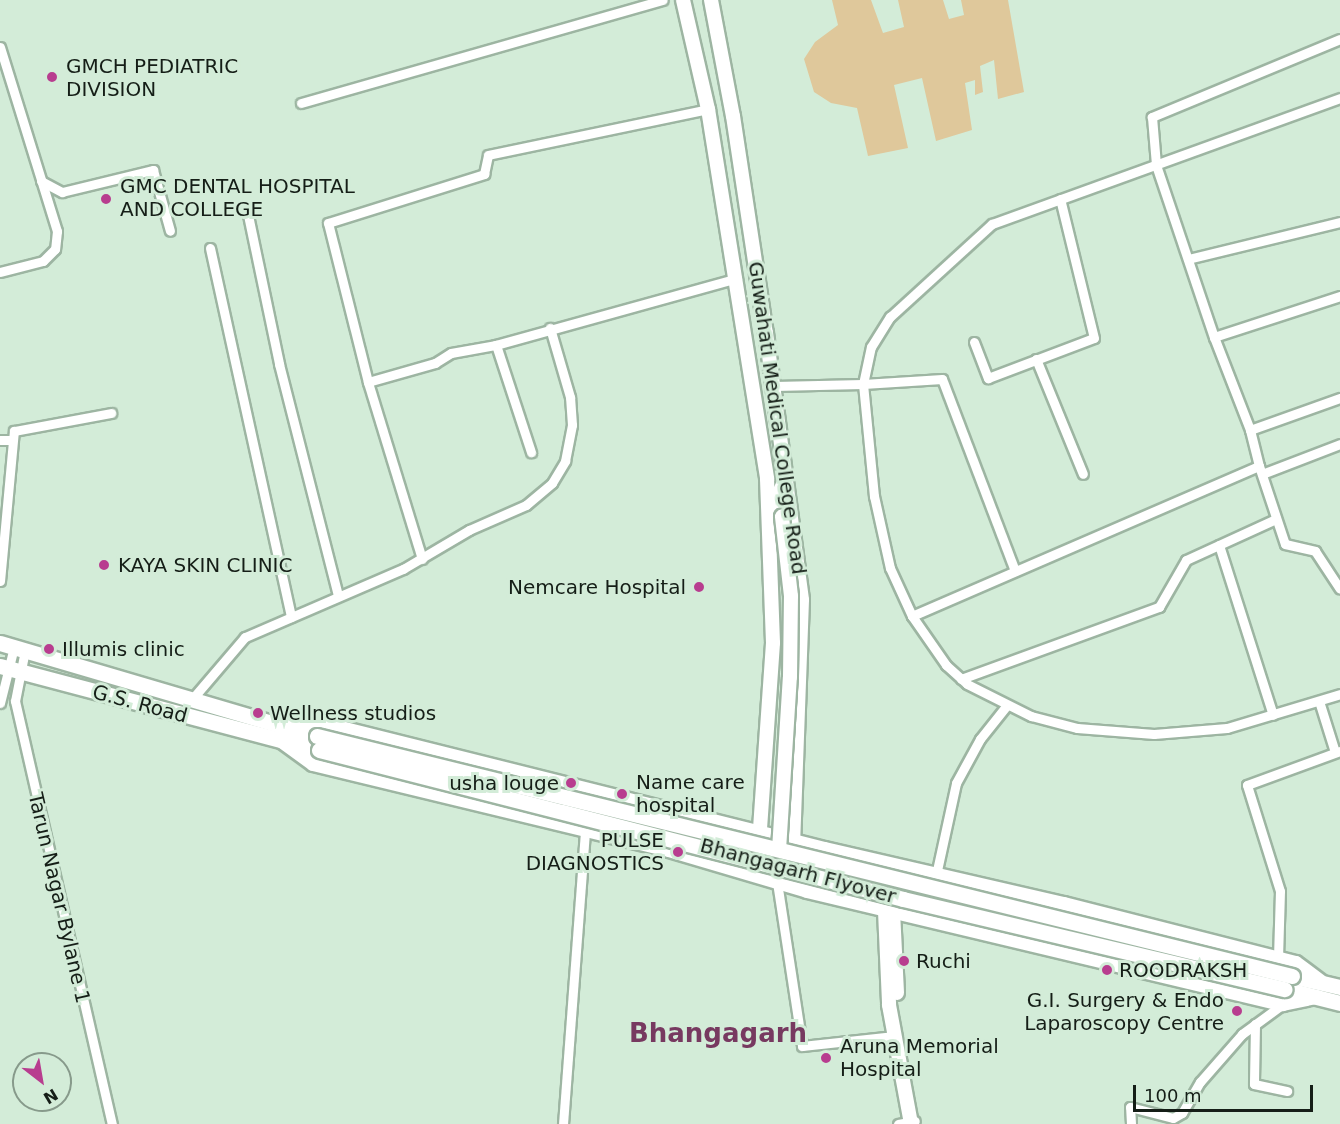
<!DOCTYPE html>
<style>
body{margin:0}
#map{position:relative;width:1340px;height:1124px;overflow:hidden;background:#d3ecd8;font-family:"DejaVu Sans",sans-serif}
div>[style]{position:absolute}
.green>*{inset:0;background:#dfc89b}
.roads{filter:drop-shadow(2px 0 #9db5a2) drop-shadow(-2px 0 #9db5a2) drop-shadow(0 2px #9db5a2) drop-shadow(0 -2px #9db5a2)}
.street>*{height:9px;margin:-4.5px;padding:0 4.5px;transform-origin:4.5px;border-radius:4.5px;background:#fff}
.secondary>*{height:14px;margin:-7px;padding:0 7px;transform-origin:7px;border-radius:7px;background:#fff}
.primary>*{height:15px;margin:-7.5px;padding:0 7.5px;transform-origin:7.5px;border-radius:7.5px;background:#fff}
.bridges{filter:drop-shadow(2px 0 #9db5a2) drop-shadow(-2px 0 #9db5a2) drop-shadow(0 2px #9db5a2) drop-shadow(0 -2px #9db5a2)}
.secondary-bridge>*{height:14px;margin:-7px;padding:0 7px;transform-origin:7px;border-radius:7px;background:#fff}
.primary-bridge>*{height:15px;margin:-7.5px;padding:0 7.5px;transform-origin:7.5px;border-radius:7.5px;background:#fff}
.dots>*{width:16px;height:16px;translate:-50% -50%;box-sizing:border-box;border:3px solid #d3ecd8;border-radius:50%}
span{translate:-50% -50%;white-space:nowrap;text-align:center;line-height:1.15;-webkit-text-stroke:6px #d3ecd8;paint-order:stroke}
.poi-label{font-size:20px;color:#151e17}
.left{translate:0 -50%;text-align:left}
.right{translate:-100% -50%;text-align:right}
.street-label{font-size:20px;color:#151e17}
.district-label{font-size:26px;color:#773960;font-weight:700}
.north{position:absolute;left:12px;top:1052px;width:60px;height:60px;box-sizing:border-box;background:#d3ecd8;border:2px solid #879a8b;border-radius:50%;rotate:149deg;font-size:16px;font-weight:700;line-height:24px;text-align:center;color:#151e17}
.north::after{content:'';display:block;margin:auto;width:21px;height:27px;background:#b83d8f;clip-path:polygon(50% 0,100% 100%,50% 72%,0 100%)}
.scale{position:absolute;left:1133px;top:1085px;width:180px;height:27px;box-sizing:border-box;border:3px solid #151e17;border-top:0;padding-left:8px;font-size:18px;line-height:21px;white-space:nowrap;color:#151e17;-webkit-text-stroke:4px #d3ecd8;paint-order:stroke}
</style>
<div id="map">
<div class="green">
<div style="clip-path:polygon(832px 0,871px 0,883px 33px,904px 27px,898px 0,943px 0,949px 19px,964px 15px,961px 0,1008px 0,1024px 92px,998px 99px,994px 60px,980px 66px,983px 92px,975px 95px,975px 80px,965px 83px,972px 130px,936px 141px,922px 78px,894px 85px,908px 148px,868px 156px,857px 108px,831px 103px,814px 92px,804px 59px,815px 42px,838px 25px)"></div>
</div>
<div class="roads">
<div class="street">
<div style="left:1340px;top:39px;width:204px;rotate:157.5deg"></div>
<div style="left:1152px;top:117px;width:48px;rotate:85.2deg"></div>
<div style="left:1156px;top:165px;width:182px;rotate:71.4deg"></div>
<div style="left:1214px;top:337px;width:133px;rotate:-18deg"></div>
<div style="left:0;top:47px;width:193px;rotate:72.8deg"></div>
<div style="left:57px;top:231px;width:18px;rotate:96deg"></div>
<div style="left:55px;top:249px;width:17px;rotate:135deg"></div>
<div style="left:43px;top:261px;width:44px;rotate:165.7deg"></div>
<div style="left:301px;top:103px;width:376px;rotate:-15.9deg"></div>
<div style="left:41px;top:181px;width:24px;rotate:28deg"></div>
<div style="left:62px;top:192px;width:94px;rotate:-13.6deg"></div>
<div style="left:153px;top:170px;width:63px;rotate:74.4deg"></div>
<div style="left:248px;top:215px;width:152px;rotate:78.2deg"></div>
<div style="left:279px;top:364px;width:239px;rotate:75.7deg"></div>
<div style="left:210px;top:248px;width:378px;rotate:77.6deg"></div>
<div style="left:1188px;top:259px;width:156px;rotate:-13.7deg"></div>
<div style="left:1214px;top:337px;width:100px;rotate:68.8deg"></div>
<div style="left:974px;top:342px;width:39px;rotate:69deg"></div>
<div style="left:988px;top:378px;width:113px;rotate:-20.7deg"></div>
<div style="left:1094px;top:338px;width:143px;rotate:-103.7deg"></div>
<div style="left:496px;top:345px;width:113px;rotate:71.9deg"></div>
<div style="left:1036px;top:359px;width:124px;rotate:67.8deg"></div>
<div style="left:368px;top:382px;width:70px;rotate:-15.8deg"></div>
<div style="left:435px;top:363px;width:19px;rotate:-32deg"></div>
<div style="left:451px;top:353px;width:46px;rotate:-10.1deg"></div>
<div style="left:496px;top:345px;width:250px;rotate:-15.5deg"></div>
<div style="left:774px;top:386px;width:89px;rotate:-1.3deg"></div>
<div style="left:863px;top:384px;width:38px;rotate:-78deg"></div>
<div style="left:871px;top:347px;width:36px;rotate:-58deg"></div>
<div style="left:890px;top:317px;width:138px;rotate:-42.4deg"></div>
<div style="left:992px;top:224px;width:370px;rotate:-19.9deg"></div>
<div style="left:0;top:440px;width:12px"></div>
<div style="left:1259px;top:466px;width:82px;rotate:71.6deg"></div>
<div style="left:1285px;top:544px;width:31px;rotate:13deg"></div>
<div style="left:1315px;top:551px;width:45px;rotate:56.7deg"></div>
<div style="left:1262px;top:474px;width:84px;rotate:-21deg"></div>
<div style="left:1219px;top:545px;width:178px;rotate:72.4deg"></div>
<div style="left:422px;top:559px;width:185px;rotate:-107deg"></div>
<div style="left:368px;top:382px;width:164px;rotate:-104.1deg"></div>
<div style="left:328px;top:223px;width:164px;rotate:-17.4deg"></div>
<div style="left:484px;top:174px;width:19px;rotate:-78deg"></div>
<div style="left:488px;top:155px;width:225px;rotate:-11.8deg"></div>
<div style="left:1015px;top:571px;width:205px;rotate:-110.8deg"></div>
<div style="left:942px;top:379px;width:79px;rotate:176.4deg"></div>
<div style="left:863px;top:384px;width:113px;rotate:84.4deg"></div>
<div style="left:874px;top:496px;width:74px;rotate:77.5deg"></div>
<div style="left:890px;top:568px;width:53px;rotate:65.4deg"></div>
<div style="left:912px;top:616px;width:60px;rotate:55.2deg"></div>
<div style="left:946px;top:665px;width:28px;rotate:42deg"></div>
<div style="left:967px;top:684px;width:72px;rotate:26.6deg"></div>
<div style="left:1031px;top:716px;width:48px;rotate:14.6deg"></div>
<div style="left:1077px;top:728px;width:77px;rotate:4.5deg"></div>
<div style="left:1154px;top:734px;width:73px;rotate:-4.7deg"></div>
<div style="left:1227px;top:728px;width:118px;rotate:-16.7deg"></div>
<div style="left:0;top:581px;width:151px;rotate:-84.7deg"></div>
<div style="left:14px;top:431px;width:99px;rotate:-10.5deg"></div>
<div style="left:912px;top:616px;width:378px;rotate:-23.4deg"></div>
<div style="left:1259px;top:466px;width:37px;rotate:-104deg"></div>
<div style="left:1250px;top:430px;width:96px;rotate:-19.6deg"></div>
<div style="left:25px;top:650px;width:52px;rotate:101.1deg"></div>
<div style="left:15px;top:701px;width:434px;rotate:77.1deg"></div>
<div style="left:961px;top:679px;width:211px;rotate:-20deg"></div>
<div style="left:1159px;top:607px;width:54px;rotate:-60.1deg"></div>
<div style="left:1186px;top:560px;width:99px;rotate:-24.5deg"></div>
<div style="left:193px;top:698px;width:80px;rotate:-49.6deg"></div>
<div style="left:245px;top:637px;width:172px;rotate:-23.3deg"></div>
<div style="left:403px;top:569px;width:77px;rotate:-30.6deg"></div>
<div style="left:469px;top:530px;width:62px;rotate:-23.7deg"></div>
<div style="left:526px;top:505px;width:34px;rotate:-40deg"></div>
<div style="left:552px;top:483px;width:26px;rotate:-59deg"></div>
<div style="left:565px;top:461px;width:37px;rotate:-79deg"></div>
<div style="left:572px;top:425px;width:28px;rotate:-94deg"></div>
<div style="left:570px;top:397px;width:72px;rotate:-106.2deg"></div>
<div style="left:1319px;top:701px;width:53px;rotate:72.6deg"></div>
<div style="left:0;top:703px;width:58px;rotate:-76deg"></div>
<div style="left:936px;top:875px;width:94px;rotate:-77.7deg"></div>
<div style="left:956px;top:783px;width:50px;rotate:-61.4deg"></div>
<div style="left:980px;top:739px;width:43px;rotate:-51.5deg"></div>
<div style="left:777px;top:882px;width:166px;rotate:81.3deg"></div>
<div style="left:802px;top:1046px;width:93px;rotate:-6.2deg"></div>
<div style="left:1278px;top:958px;width:67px;rotate:-88.3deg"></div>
<div style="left:1280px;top:891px;width:111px;rotate:-107.3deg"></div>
<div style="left:1247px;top:785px;width:99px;rotate:-20.1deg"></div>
<div style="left:1255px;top:1024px;width:60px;rotate:91deg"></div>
<div style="left:1254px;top:1084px;width:34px;rotate:12deg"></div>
<div style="left:563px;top:1124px;width:295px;rotate:-85.7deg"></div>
<div style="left:898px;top:1124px;width:17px;rotate:-10deg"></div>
<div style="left:1131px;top:1124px;width:17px;rotate:-93deg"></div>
<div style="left:1130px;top:1107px;width:44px;rotate:14.3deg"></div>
<div style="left:1173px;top:1118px;width:10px;rotate:-29deg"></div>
<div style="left:1182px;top:1113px;width:36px;rotate:-60deg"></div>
<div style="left:1200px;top:1082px;width:64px;rotate:-48.8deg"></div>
<div style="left:1242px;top:1034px;width:51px;rotate:-36.2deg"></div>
</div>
<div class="secondary">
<div style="left:683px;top:0;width:112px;rotate:77.1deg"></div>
<div style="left:708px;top:109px;width:375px;rotate:80.9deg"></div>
<div style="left:767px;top:479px;width:164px;rotate:87.9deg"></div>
<div style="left:773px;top:643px;width:188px;rotate:94deg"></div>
<div style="left:711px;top:0;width:118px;rotate:79.3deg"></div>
<div style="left:733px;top:116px;width:219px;rotate:81.4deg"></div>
<div style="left:766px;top:333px;width:269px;rotate:82.3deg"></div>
<div style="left:802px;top:600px;width:240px;rotate:92.1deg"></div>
<div style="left:782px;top:517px;width:24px;rotate:-97deg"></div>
<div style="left:779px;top:493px;width:19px;rotate:-65deg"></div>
<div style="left:290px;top:726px;width:35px;rotate:-3deg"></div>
<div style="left:325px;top:724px;width:515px;rotate:14.04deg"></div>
<div style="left:825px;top:849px;width:245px;rotate:13deg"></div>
<div style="left:1064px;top:904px;width:239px;rotate:14.3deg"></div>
<div style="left:1296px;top:963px;width:31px;rotate:37deg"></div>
<div style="left:283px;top:742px;width:37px;rotate:36deg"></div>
<div style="left:313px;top:764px;width:366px;rotate:13.6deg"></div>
<div style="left:669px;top:850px;width:144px;rotate:16.5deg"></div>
<div style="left:807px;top:891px;width:489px;rotate:13.4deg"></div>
<div style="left:1283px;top:1004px;width:34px;rotate:-12deg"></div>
<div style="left:883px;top:865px;width:140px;rotate:87.5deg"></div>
<div style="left:889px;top:1005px;width:121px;rotate:79.5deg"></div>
<div style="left:897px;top:868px;width:43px;rotate:95.3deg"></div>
<div style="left:893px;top:911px;width:82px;rotate:87.2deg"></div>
</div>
<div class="primary">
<div style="left:0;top:643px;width:330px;rotate:16.4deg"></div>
<div style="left:0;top:666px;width:330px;rotate:14.8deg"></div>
<div style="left:1292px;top:976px;width:49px;rotate:12.9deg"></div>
<div style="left:1285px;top:989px;width:57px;rotate:14.3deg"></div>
</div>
</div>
<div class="bridges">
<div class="secondary-bridge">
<div style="left:779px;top:850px;width:173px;rotate:-86.4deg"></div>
<div style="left:790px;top:677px;width:81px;rotate:-89.3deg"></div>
<div style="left:791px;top:596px;width:80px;rotate:-96.5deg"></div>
</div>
<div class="primary-bridge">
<div style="left:317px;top:736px;width:1004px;rotate:13.83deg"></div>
<div style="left:319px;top:750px;width:603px;rotate:14.31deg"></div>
<div style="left:903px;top:899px;width:392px;rotate:13.3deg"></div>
</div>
</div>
<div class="dots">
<div style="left:52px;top:77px;background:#b83d8f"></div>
<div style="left:106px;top:199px;background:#b83d8f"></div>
<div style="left:104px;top:565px;background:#b83d8f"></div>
<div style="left:699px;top:587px;background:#b83d8f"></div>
<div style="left:49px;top:649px;background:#b83d8f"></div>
<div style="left:258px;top:713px;background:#b83d8f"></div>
<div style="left:571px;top:783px;background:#b83d8f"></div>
<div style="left:622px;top:794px;background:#b83d8f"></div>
<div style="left:678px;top:852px;background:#b83d8f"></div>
<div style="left:904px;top:961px;background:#b83d8f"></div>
<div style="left:1107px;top:970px;background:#b83d8f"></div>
<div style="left:1237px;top:1011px;background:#b83d8f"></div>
<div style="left:826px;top:1058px;background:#b83d8f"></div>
</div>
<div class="poi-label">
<span class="left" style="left:66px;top:78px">GMCH PEDIATRIC<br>DIVISION</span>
<span class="left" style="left:120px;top:198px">GMC DENTAL HOSPITAL<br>AND COLLEGE</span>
<span class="left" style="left:118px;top:565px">KAYA SKIN CLINIC</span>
<span class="right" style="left:686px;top:587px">Nemcare Hospital</span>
<span class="left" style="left:62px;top:649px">Illumis clinic</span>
<span class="left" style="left:270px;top:713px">Wellness studios</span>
<span class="right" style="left:559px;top:783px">usha louge</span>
<span class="left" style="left:636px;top:794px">Name care<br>hospital</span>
<span class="right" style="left:664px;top:852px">PULSE<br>DIAGNOSTICS</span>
<span class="left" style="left:916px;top:961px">Ruchi</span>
<span class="left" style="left:1119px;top:970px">ROODRAKSH</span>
<span class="right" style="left:1224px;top:1012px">G.I. Surgery &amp; Endo<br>Laparoscopy Centre</span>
<span class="left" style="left:840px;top:1058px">Aruna Memorial<br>Hospital</span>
</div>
<div class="street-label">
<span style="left:777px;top:418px;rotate:82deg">Guwahati Medical College Road</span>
<span style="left:140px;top:704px;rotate:15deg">G.S. Road</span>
<span style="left:798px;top:871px;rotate:15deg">Bhangagarh Flyover</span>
<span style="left:59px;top:898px;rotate:77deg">Tarun Nagar Bylane 1</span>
</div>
<div class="district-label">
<span style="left:718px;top:1034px">Bhangagarh</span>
</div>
<div class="north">N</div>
<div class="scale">100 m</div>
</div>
